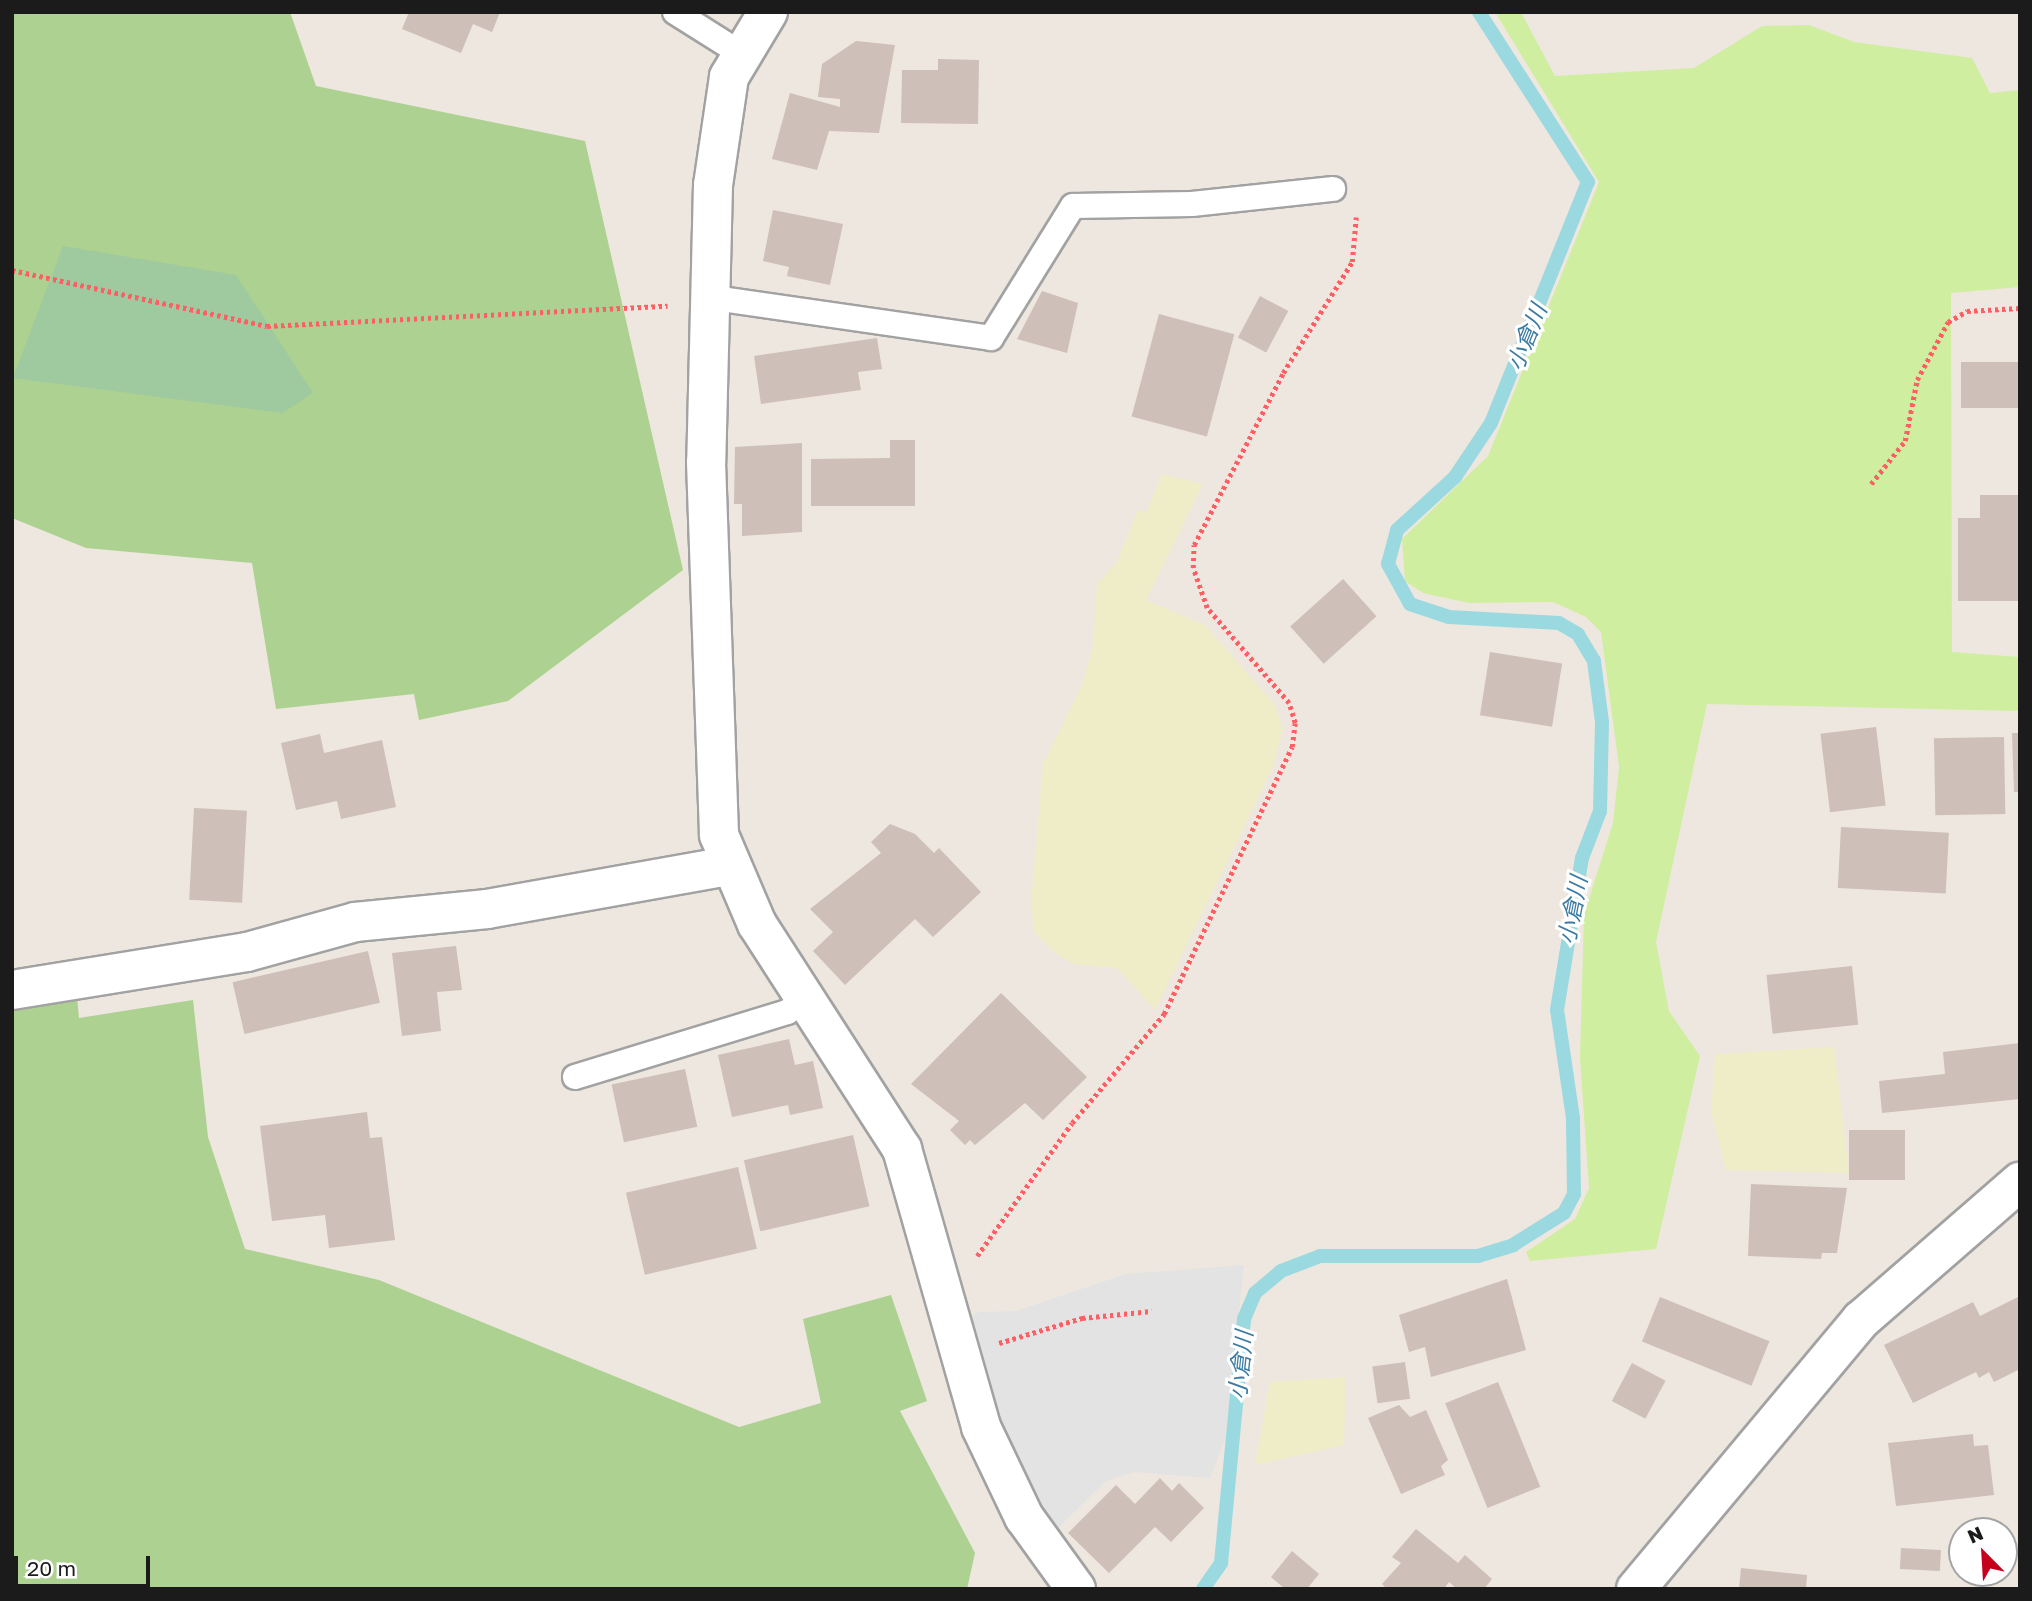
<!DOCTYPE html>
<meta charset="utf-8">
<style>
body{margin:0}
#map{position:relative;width:2032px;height:1601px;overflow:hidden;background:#eee7df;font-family:"Golos Text","Noto Sans JP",sans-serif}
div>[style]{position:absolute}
.farmland>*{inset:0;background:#efedc8}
.grass>*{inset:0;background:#d0eea0}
.forest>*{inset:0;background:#acd190}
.cemetery>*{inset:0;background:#9fc99f}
.parking>*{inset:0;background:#e3e3e3}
.stream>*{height:14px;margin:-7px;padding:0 7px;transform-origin:7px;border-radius:7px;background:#9bd9e0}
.building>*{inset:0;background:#cebfb8;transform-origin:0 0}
.path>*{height:4.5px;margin-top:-2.25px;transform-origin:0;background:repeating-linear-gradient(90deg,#ff5f64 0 3.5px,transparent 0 7px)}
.roads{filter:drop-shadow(2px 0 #a2a2a2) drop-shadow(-2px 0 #a2a2a2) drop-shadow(0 2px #a2a2a2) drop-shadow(0 -2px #a2a2a2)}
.service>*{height:24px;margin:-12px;padding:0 12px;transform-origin:12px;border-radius:12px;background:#fff}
.minor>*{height:38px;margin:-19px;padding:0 19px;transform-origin:19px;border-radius:19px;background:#fff}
.tertiary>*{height:38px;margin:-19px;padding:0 19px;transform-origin:19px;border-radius:19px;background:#fff}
span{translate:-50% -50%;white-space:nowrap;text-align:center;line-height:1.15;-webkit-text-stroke:6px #fff;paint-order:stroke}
.water-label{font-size:23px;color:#3c7ca2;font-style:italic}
.frame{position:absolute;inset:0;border:14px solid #1b1b1b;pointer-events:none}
.north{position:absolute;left:1948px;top:1517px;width:70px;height:70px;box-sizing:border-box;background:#fff;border:2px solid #a4a4a4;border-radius:50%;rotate:336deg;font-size:19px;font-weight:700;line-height:28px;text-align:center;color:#1b1b1b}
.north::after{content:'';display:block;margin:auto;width:24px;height:32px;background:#c6001a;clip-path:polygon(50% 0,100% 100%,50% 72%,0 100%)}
.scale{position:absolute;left:14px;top:1556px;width:136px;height:32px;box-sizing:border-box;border:4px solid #1b1b1b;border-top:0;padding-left:9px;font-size:21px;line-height:24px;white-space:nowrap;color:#1b1b1b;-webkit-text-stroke:5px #fff;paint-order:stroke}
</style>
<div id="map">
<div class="farmland">
<div style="clip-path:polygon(1162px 474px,1203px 484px,1146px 600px,1205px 625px,1275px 705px,1283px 729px,1273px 767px,1155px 1010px,1117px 968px,1074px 964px,1056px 954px,1034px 932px,1031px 904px,1043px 764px,1082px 685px,1093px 645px,1097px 584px,1117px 562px,1138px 509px,1146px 513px)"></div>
<div style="clip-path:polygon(1834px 1047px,1849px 1173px,1726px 1170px,1711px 1112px,1715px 1054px)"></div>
<div style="clip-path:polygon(1346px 1377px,1344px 1445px,1255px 1465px,1270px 1382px)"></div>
</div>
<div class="grass">
<div style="clip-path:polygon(1495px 12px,1521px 12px,1555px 76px,1694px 68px,1762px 26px,1809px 25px,1854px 42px,1972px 58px,1990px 93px,2020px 90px,2020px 287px,1951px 293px,1952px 652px,2020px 657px,2020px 711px,1707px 704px,1656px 942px,1669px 1011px,1700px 1056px,1656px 1249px,1530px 1261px,1526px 1252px,1575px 1219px,1589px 1188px,1580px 1058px,1584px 914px,1613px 823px,1619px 767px,1601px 632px,1586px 617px,1553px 602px,1469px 603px,1423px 593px,1405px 581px,1402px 539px,1488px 456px,1599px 182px)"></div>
</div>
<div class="forest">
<div style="clip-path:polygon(12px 12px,290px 12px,316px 86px,585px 141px,683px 570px,508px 701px,419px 720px,414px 694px,276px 709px,252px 563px,86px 548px,12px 518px)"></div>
<div style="clip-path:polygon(77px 997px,79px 1018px,193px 1000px,208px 1137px,245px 1249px,379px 1280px,739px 1427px,821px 1403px,803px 1319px,891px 1295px,927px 1401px,900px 1411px,975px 1553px,967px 1589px,12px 1589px,12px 1011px)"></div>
</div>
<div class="cemetery">
<div style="clip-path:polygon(63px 246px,236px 275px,313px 393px,282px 413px,13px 378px)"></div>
</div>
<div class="parking">
<div style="clip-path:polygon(1244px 1265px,1225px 1440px,1210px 1478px,1134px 1472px,1106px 1481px,1056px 1530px,1011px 1451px,967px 1319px,979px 1312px,1016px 1311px,1126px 1274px)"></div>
</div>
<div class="stream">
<div style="left:1203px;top:1589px;width:32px;rotate:-55deg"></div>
<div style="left:1221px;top:1563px;width:245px;rotate:-84.6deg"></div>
<div style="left:1244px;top:1319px;width:28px;rotate:-67deg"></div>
<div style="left:1255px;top:1293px;width:34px;rotate:-40deg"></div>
<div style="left:1281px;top:1271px;width:42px;rotate:-21deg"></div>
<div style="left:1320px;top:1256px;width:158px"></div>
<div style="left:1478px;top:1256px;width:37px;rotate:-17deg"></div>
<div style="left:1513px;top:1245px;width:60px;rotate:-32.1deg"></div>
<div style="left:1564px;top:1213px;width:21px;rotate:-62deg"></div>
<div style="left:1574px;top:1194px;width:76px;rotate:-90.8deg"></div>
<div style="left:1573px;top:1118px;width:109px;rotate:-98.4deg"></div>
<div style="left:1557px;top:1010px;width:154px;rotate:-80.7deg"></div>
<div style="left:1582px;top:858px;width:50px;rotate:-69deg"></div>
<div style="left:1600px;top:811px;width:89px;rotate:-88.7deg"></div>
<div style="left:1602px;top:722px;width:62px;rotate:-97.5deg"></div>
<div style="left:1594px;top:661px;width:31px;rotate:-121deg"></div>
<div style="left:1578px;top:634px;width:22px;rotate:-150deg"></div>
<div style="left:1559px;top:623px;width:110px;rotate:-176.9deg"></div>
<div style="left:1449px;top:617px;width:41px;rotate:-161.6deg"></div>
<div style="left:1410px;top:604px;width:46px;rotate:-118.8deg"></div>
<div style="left:1388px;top:564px;width:35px;rotate:-75deg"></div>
<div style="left:1397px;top:530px;width:79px;rotate:-42.4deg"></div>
<div style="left:1455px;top:477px;width:65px;rotate:-56.3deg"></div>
<div style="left:1491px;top:423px;width:260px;rotate:-68.1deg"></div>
<div style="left:1588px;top:182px;width:202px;rotate:-122.7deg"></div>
</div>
<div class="building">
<div style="clip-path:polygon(409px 12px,500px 12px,492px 32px,473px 24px,461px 53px,402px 29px)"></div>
<div style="clip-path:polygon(856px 41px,895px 45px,879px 133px,829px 131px,817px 170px,772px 159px,790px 93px,840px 107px,840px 99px,818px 97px,822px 64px)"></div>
<div style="clip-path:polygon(938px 59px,979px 60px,978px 124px,901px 123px,902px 70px,938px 70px)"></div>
<div style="clip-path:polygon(773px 210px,843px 224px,830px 285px,787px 276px,789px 267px,763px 261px)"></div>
<div style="clip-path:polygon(1042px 291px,1078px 303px,1067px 353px,1017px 339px)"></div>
<div style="left:1260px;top:296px;width:32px;height:47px;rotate:28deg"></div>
<div style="left:1159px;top:314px;width:78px;height:106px;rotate:15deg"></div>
<div style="clip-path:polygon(877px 338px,882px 369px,858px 372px,861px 390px,761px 404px,754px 356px)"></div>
<div style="left:2020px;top:362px;width:46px;height:59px;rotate:90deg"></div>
<div style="clip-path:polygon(890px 440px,915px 440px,915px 506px,811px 506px,811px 459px,890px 458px)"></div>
<div style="clip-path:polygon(802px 443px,802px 532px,742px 536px,742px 504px,734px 504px,735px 447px)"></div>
<div style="clip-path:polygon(1980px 495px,2020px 495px,2020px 601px,1958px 601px,1958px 518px,1980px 518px)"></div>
<div style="left:1343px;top:579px;width:50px;height:71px;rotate:48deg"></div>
<div style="left:1490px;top:652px;width:73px;height:64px;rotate:9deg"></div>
<div style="left:1876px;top:727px;width:79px;height:56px;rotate:83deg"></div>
<div style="clip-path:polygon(2012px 733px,2020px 733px,2020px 792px,2014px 792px)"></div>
<div style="clip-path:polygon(320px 734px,324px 753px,382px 740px,396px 807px,341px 819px,337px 801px,296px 810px,281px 743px)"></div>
<div style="left:2004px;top:737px;width:77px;height:70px;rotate:89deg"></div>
<div style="left:194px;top:808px;width:53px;height:92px;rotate:3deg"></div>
<div style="clip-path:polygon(890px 824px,915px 834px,934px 853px,939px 848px,981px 892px,933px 937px,915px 919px,845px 985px,813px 951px,833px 932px,810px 909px,881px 853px,871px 842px)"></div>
<div style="left:1841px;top:827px;width:108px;height:61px;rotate:3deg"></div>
<div style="clip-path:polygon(456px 946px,462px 990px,437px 992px,441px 1031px,402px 1036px,392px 953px)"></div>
<div style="left:368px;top:951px;width:53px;height:139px;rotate:77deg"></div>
<div style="left:1852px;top:966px;width:59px;height:86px;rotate:84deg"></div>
<div style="clip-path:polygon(1001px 993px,1087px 1077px,1043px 1120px,1025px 1103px,975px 1145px,970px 1140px,965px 1145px,950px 1130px,959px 1121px,911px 1084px)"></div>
<div style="clip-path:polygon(789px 1039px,795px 1065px,813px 1061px,823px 1108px,790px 1115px,788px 1105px,732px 1117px,718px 1055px)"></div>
<div style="clip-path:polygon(2020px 1043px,2020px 1099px,1882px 1113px,1879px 1081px,1945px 1074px,1943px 1052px)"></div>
<div style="left:685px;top:1069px;width:59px;height:75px;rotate:78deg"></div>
<div style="clip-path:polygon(367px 1112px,370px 1138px,382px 1137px,395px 1240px,329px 1248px,325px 1215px,272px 1221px,260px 1126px)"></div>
<div style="left:1849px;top:1130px;width:56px;height:50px"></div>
<div style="left:853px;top:1135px;width:73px;height:112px;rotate:77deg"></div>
<div style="left:738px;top:1167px;width:84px;height:115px;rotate:77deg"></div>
<div style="clip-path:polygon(1751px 1184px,1847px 1188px,1837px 1253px,1822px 1253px,1821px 1259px,1748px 1256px)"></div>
<div style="clip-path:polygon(1507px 1279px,1526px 1350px,1431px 1377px,1425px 1347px,1409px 1352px,1399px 1315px)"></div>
<div style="clip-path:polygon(2020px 1296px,2020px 1369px,1994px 1382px,1989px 1372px,1979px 1378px,1976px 1372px,1913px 1403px,1884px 1345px,1973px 1302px,1980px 1316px)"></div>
<div style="left:1660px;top:1297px;width:118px;height:48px;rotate:22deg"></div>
<div style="left:1405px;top:1362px;width:37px;height:33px;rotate:82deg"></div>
<div style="left:1632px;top:1363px;width:38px;height:43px;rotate:28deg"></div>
<div style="left:1498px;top:1382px;width:113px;height:57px;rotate:68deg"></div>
<div style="clip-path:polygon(1399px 1405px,1410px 1417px,1426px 1410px,1448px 1460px,1441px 1466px,1445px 1475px,1401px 1494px,1368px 1418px)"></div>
<div style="clip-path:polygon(1973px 1434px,1974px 1446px,1988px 1445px,1994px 1495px,1896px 1506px,1888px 1443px)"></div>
<div style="clip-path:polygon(1160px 1478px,1172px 1491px,1179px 1483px,1204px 1508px,1171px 1542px,1155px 1527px,1109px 1573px,1068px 1533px,1116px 1485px,1135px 1504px)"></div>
<div style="clip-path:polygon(1416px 1529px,1458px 1563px,1465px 1555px,1492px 1579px,1484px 1589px,1457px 1589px,1449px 1582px,1444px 1589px,1387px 1589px,1382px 1584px,1401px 1563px,1392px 1557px)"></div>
<div style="left:1901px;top:1548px;width:40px;height:21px;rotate:3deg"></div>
<div style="clip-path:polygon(1292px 1551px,1319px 1574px,1307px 1589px,1285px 1589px,1271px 1577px)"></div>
<div style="clip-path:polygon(1741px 1568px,1807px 1575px,1806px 1589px,1739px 1589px)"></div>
</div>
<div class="path">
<div style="left:12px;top:270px;width:261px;rotate:12.4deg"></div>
<div style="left:267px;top:326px;width:401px;rotate:-2.9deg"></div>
<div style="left:1871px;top:484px;width:55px;rotate:-51.7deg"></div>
<div style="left:1905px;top:441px;width:62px;rotate:-78.9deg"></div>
<div style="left:1917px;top:380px;width:66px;rotate:-61.9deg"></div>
<div style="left:1948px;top:322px;width:22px;rotate:-30deg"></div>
<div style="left:1967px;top:311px;width:53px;rotate:-3.2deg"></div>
<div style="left:977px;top:1256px;width:163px;rotate:-54.5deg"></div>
<div style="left:1072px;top:1123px;width:143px;rotate:-49.8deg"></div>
<div style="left:1164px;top:1014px;width:296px;rotate:-64.4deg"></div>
<div style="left:1292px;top:747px;width:24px;rotate:-83deg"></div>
<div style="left:1295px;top:723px;width:21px;rotate:-107deg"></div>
<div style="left:1289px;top:703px;width:125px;rotate:-130.8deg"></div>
<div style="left:1207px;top:608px;width:42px;rotate:-109.3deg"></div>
<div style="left:1193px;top:568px;width:23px;rotate:-88deg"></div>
<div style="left:1194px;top:545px;width:194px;rotate:-62.6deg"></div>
<div style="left:1283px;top:373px;width:131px;rotate:-58.1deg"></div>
<div style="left:1352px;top:262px;width:45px;rotate:-84.9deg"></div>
<div style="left:999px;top:1343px;width:87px;rotate:-16.8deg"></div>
<div style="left:1082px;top:1318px;width:70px;rotate:-5.7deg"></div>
</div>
<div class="roads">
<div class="service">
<div style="left:675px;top:12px;width:77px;rotate:32.2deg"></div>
<div style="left:708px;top:297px;width:286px;rotate:8.2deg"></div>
<div style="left:991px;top:338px;width:155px;rotate:-58.2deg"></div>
<div style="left:1073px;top:206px;width:119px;rotate:-1deg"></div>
<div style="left:1192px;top:204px;width:142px;rotate:-6.1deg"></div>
<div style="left:575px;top:1077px;width:222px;rotate:-17deg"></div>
<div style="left:787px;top:1012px;width:24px;rotate:-33deg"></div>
</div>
<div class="minor">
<div style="left:768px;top:12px;width:76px;rotate:121deg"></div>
<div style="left:729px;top:77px;width:109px;rotate:98.4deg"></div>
<div style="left:713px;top:185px;width:277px;rotate:91.4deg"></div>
<div style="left:706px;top:462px;width:373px;rotate:88deg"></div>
<div style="left:719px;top:835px;width:97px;rotate:66.9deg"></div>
<div style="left:757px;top:924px;width:268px;rotate:57.2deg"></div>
<div style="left:902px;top:1149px;width:289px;rotate:74.1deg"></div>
<div style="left:981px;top:1427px;width:100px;rotate:64.5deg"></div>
<div style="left:1024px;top:1517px;width:89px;rotate:54.2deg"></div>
<div style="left:12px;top:990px;width:238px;rotate:-9.2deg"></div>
<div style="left:247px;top:952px;width:112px;rotate:-15.5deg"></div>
<div style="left:355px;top:922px;width:133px;rotate:-5.6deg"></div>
<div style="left:487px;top:909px;width:245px;rotate:-10.1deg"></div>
</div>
<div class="tertiary">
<div style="left:1636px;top:1589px;width:351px;rotate:-50.1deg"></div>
<div style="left:1861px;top:1320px;width:211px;rotate:-41deg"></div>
</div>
</div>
<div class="water-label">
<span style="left:1526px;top:337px;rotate:-68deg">小倉川</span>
<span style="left:1572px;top:910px;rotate:-79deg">小倉川</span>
<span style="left:1240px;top:1365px;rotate:-84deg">小倉川</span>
</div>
<div class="frame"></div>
<div class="north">N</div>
<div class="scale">20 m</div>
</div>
